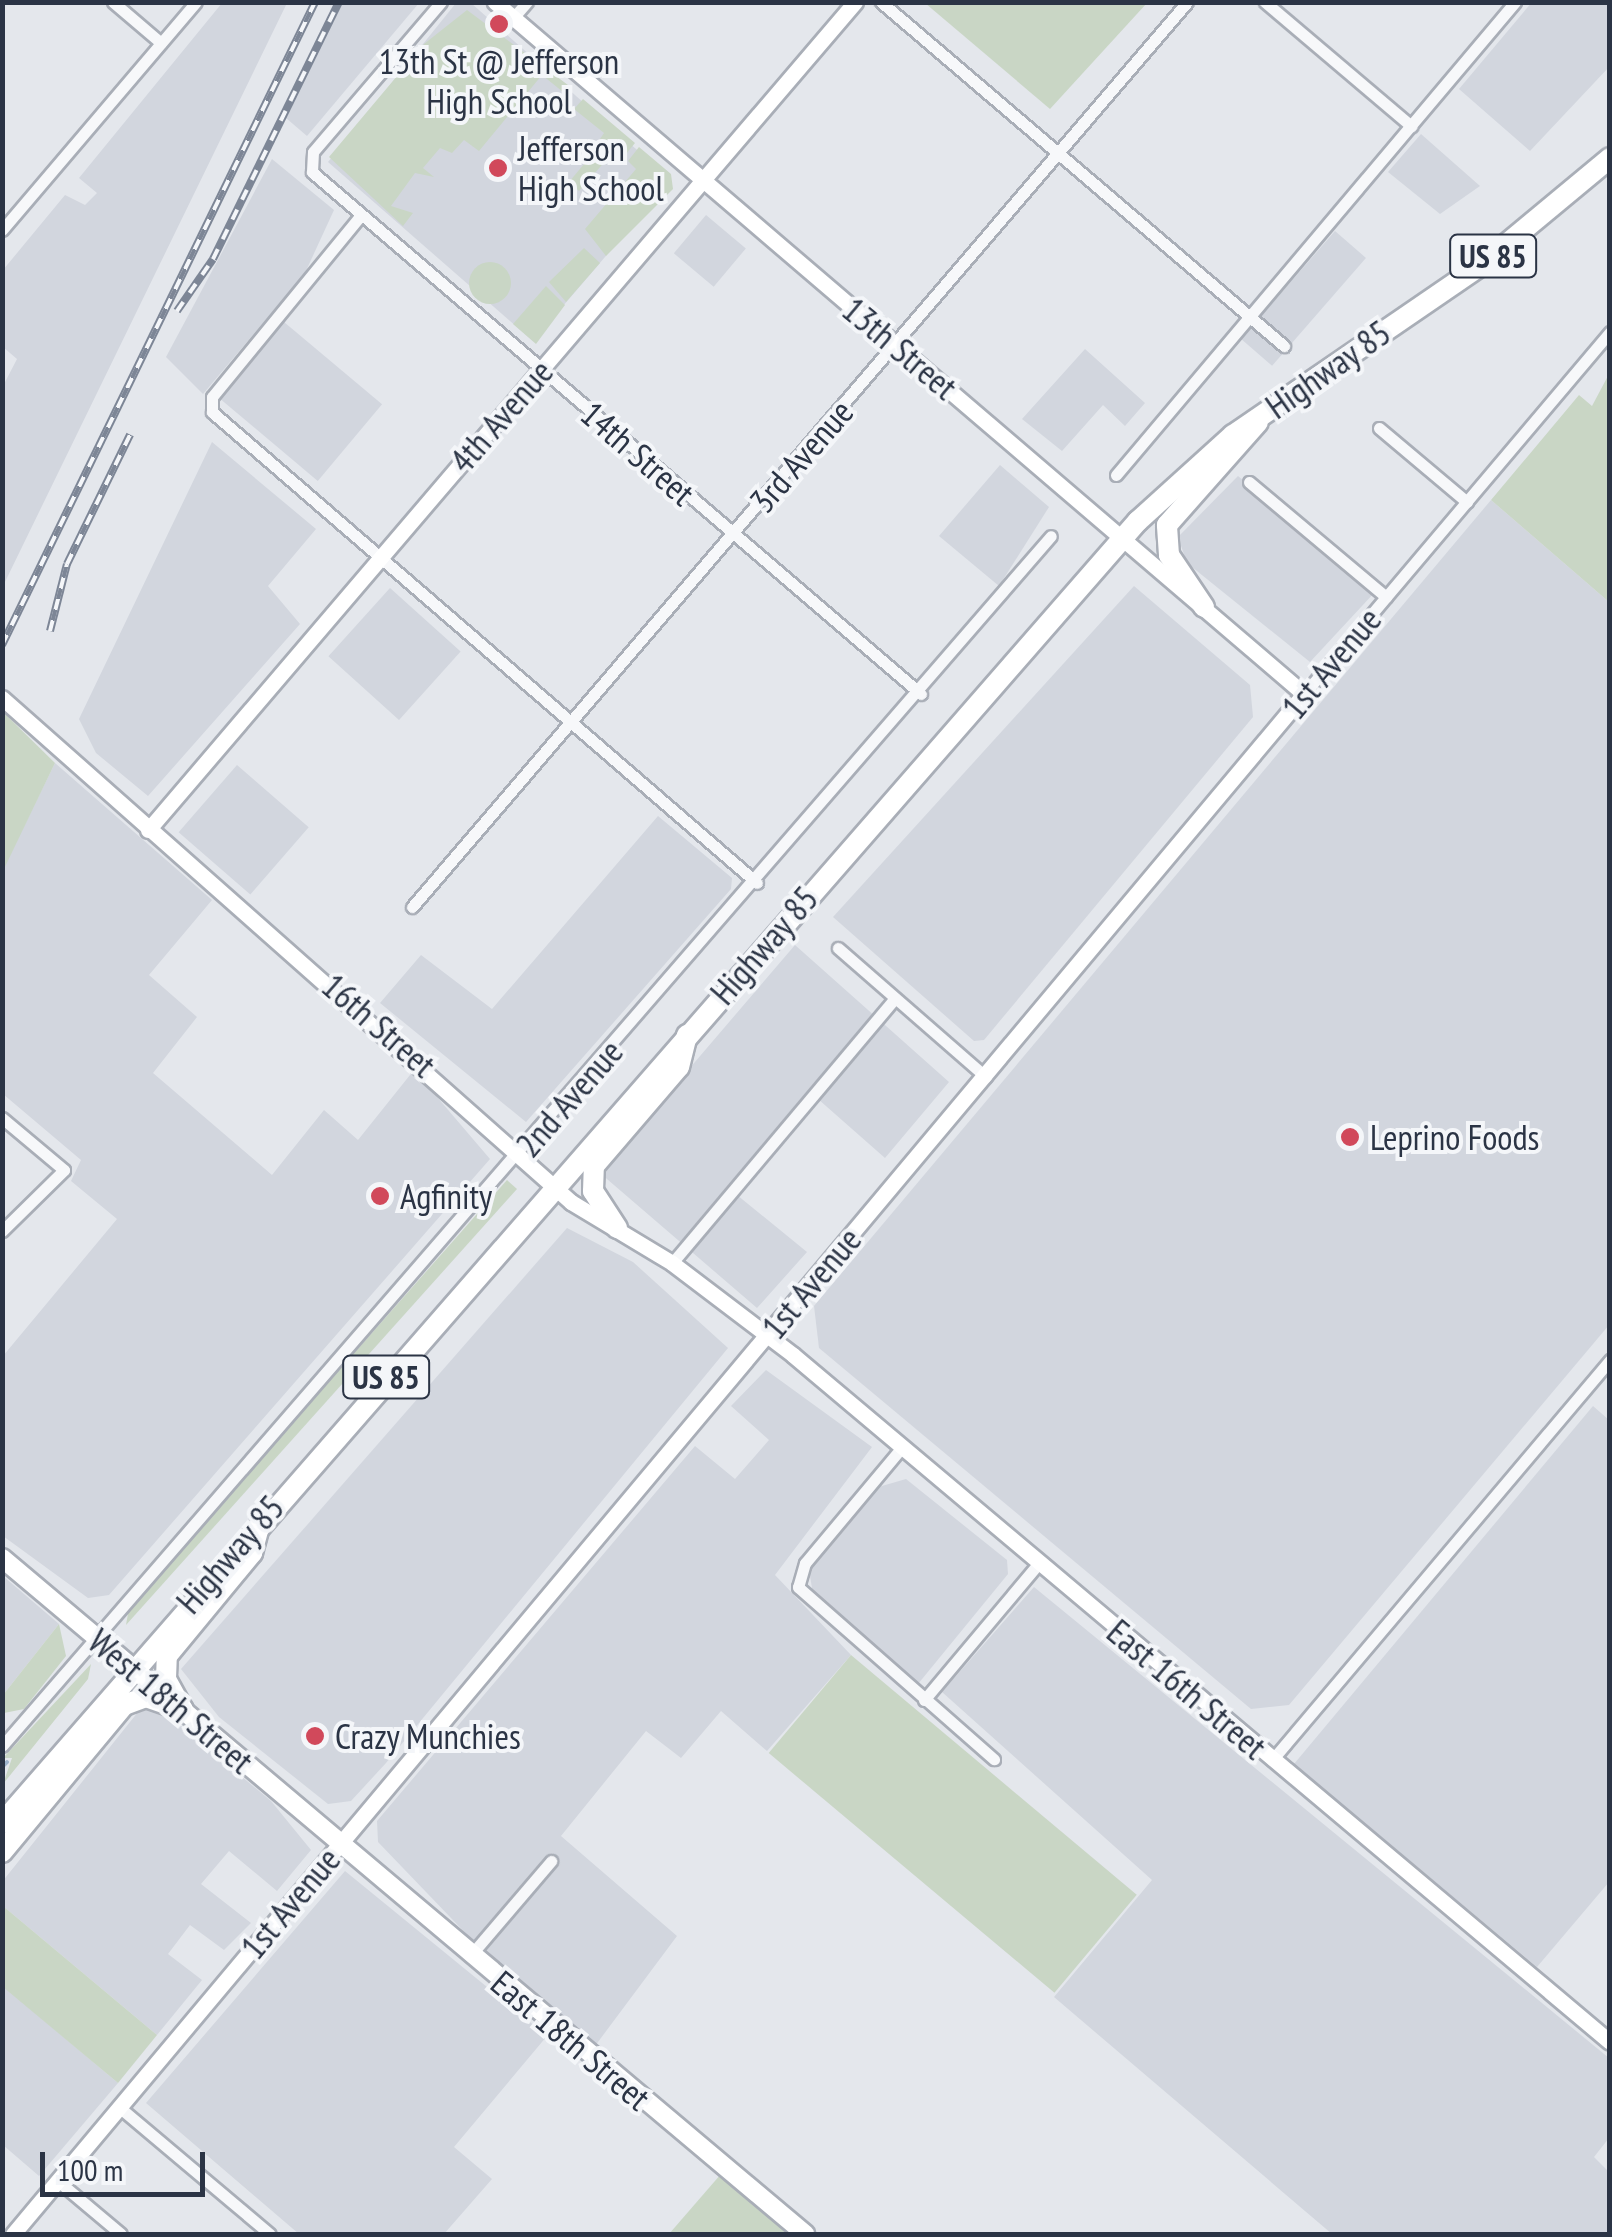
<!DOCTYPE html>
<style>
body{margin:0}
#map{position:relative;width:1612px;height:2237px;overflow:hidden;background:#e4e7ec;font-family:"PT Sans Narrow",sans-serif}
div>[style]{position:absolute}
.built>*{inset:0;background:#d2d6de;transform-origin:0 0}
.green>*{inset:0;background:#c9d6c5;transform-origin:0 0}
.round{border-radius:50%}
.stream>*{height:4px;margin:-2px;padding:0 2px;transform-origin:2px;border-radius:2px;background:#9fb4cc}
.roads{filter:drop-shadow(2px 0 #a9aeb7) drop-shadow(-2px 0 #a9aeb7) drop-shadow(0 2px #a9aeb7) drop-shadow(0 -2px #a9aeb7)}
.street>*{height:11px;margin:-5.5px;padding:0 5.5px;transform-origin:5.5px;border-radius:5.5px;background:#f7f8fa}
.secondary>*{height:15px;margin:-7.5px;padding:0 7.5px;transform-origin:7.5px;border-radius:7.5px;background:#fff}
.primary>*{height:18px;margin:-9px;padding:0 9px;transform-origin:9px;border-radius:9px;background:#fff}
.highway>*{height:20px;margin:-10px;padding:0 10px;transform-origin:10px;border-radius:10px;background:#fff}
.rail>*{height:8px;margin-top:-4px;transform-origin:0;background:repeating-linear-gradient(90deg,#f4f6f9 0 11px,#7d8696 0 22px);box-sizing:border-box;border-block:2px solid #7d8696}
.dots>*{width:28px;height:28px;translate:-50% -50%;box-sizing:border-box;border:5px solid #f4f6f9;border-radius:50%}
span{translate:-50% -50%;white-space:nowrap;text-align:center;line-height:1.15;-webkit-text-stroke:8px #f4f6f9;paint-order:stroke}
.shield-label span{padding:2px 8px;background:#f4f6f9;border:2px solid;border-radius:8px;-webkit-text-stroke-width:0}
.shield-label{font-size:32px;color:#2b3445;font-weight:700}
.poi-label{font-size:35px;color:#2b3445}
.left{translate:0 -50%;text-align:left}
.street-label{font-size:35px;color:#2b3445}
.frame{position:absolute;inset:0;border:5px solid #2b3445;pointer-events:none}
.scale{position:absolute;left:40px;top:2152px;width:165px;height:45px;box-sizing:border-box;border:5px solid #2b3445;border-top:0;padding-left:12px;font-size:30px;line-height:35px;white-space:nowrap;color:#2b3445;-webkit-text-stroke:8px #f4f6f9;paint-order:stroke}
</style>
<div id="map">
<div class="built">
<div style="clip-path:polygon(342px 2px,419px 3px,307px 136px,286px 118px)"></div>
<div style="clip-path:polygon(1532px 2px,1609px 3px,1610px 66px,1530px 151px,1459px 89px)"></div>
<div style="clip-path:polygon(222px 3px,287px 3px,3px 586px,3px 386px,17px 359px,3px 347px,3px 270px,65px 195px,85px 205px,97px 193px,79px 178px)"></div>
<div style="clip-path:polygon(456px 3px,471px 3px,671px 180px,533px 341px,328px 162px)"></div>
<div style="clip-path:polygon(1421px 134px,1480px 186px,1440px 214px,1388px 172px)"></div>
<div style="clip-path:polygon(272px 159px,334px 210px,305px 273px,203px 394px,166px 357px)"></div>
<div style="left:706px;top:215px;width:52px;height:50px;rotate:40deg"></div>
<div style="left:1335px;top:231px;width:41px;height:143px;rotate:41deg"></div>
<div style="left:284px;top:322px;width:128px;height:100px;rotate:40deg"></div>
<div style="clip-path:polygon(1085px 349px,1145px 403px,1125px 426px,1103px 405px,1062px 451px,1022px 419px)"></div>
<div style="clip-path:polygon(212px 442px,316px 529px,268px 586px,300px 624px,148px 796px,96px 753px,79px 719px)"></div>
<div style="clip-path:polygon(1000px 465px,1049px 507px,999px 586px,939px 536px)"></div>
<div style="clip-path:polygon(1238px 476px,1375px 592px,1310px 662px,1187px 563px,1178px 537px)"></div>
<div style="clip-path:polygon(1491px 500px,1609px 602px,1609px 1325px,1289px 1705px,1251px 1709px,819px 1348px,814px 1306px)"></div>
<div style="clip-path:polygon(1134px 586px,1250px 685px,1253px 717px,984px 1040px,974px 1041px,833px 917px)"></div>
<div style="left:390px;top:588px;width:95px;height:92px;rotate:42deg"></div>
<div style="clip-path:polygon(55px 763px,212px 900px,149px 975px,197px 1017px,153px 1073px,272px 1175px,324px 1110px,358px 1140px,414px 1070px,490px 1159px,109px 1595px,88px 1598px,3px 1536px,3px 1356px,117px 1219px,71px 1181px,81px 1160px,3px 1094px,2px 871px)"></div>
<div style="left:237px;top:765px;width:95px;height:89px;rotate:41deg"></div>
<div style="clip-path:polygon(658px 816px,732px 878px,731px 889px,526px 1122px,380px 1003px,421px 955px,492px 1009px)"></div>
<div style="clip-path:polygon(795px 945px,949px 1082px,885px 1158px,818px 1099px,737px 1195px,807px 1252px,757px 1308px,600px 1173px)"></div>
<div style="clip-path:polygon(567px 1228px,633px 1262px,728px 1348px,386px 1763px,351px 1801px,328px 1804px,219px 1717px,181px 1669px)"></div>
<div style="clip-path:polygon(766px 1370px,872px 1447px,775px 1575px,851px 1655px,767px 1751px,721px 1711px,681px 1758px,646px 1731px,561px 1836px,677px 1936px,595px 2046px,475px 1943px,378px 1842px,377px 1821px,695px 1446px,735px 1479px,769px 1440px,731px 1406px)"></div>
<div style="clip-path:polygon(1593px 1406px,1609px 1420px,1609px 1882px,1537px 1967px,1294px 1764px)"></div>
<div style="clip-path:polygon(906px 1479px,1007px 1560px,1008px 1574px,918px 1684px,813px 1594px,809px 1570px,875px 1488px)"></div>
<div style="clip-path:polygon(3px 1576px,59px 1624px,3px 1695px)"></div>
<div style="clip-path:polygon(1034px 1587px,1609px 2058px,1609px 2138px,1594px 2157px,1609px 2172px,1609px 2234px,1332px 2234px,1054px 1997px,1152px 1880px,942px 1692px)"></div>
<div style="clip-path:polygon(142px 1707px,158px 1707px,271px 1801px,311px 1850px,277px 1891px,229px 1851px,201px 1884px,251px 1923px,224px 1950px,190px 1925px,168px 1954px,202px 1980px,157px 2035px,3px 1906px,2px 1882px)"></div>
<div style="clip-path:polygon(345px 1871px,547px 2036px,454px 2147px,492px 2179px,444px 2234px,299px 2234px,146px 2103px)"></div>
<div style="clip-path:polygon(3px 1986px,118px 2083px,39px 2176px,3px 2145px)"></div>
</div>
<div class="green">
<div style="clip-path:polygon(925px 3px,1147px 3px,1050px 109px)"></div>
<div style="clip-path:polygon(467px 10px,568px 85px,563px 92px,542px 75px,479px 151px,464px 140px,452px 153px,440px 148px,423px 168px,434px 177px,415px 173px,391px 206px,413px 213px,403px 226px,329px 157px,424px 44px)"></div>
<div style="clip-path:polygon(583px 99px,635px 143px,626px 154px,598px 142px,604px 133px,574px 109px)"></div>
<div style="clip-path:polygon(600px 145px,615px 150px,579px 191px,569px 182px)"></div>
<div style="clip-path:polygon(639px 147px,671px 174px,673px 189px,606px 256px,585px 229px,636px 169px,628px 161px)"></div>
<div style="clip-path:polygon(584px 248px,600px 263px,566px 302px,549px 282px)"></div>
<div class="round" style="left:469px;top:262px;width:42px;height:42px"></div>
<div style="clip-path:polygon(546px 286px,565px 305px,536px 344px,513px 324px)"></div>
<div style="clip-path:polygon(1609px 374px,1607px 401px,1609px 602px,1491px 500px,1579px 395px,1592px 406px)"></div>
<div style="clip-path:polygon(3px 712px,55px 763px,3px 871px)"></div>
<div style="clip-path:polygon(507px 1180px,517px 1189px,126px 1625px,129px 1608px)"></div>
<div style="clip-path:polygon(59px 1624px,66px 1656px,24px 1709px,4px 1713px,3px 1695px)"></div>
<div style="left:851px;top:1655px;width:373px;height:128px;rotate:40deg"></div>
<div style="clip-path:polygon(91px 1664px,88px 1679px,3px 1784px,12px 1758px,3px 1758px)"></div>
<div style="clip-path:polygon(3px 1906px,157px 2035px,118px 2083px,3px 1987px)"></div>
<div style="clip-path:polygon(721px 2174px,790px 2234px,669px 2234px)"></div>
</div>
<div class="stream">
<div style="left:2px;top:1767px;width:7px;rotate:-45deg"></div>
</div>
<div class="roads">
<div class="street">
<div style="left:113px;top:2px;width:63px;rotate:40.5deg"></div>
<div style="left:441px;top:2px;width:197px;rotate:130.5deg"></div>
<div style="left:313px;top:152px;width:20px;rotate:93deg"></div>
<div style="left:312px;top:172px;width:802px;rotate:40.6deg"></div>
<div style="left:881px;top:2px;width:530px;rotate:40.48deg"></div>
<div style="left:1265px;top:2px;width:192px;rotate:40.3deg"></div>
<div style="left:513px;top:18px;width:21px;rotate:-49deg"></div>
<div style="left:361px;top:215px;width:235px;rotate:129.3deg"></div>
<div style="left:212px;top:397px;width:15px;rotate:90deg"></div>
<div style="left:212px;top:412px;width:720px;rotate:40.83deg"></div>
<div style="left:2px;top:230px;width:299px;rotate:-49.6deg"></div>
<div style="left:1379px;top:428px;width:115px;rotate:40.1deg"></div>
<div style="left:1116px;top:475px;width:619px;rotate:-49.85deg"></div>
<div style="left:1249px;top:482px;width:179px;rotate:40deg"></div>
<div style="left:1304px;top:694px;width:474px;rotate:-49.8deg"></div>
<div style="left:412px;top:907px;width:1191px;rotate:-49.42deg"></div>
<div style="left:838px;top:948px;width:196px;rotate:41.1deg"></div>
<div style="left:2px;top:1118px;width:81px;rotate:40deg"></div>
<div style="left:64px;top:1170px;width:87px;rotate:135.5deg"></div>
<div style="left:672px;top:1263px;width:346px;rotate:-49.9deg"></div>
<div style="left:903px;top:1446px;width:153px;rotate:129.9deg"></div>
<div style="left:805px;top:1563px;width:25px;rotate:106deg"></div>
<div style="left:798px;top:1587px;width:261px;rotate:41.3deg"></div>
<div style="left:924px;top:1700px;width:177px;rotate:-50deg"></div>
<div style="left:2px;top:1746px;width:1601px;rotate:-49.08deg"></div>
<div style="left:1272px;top:1760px;width:524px;rotate:-49.8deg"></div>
<div style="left:470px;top:1956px;width:125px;rotate:-49.5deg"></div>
<div style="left:119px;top:2107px;width:197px;rotate:40.1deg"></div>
<div style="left:58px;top:2181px;width:82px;rotate:40.1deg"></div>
</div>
<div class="secondary">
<div style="left:2px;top:698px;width:760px;rotate:41.53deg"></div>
<div style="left:571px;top:1202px;width:118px;rotate:31.1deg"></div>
<div style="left:672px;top:1263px;width:152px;rotate:37.2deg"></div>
<div style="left:793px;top:1355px;width:1067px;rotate:40.06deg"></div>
<div style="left:148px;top:830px;width:1089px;rotate:-49.51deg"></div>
<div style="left:13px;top:2234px;width:2010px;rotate:-50.03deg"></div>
<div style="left:1304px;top:694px;width:1065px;rotate:-139.46deg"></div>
</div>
<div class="primary">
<div style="left:2px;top:1558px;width:1050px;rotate:40.09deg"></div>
</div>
<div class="highway">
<div style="left:1204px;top:607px;width:63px;rotate:-123.9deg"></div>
<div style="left:1169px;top:555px;width:30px;rotate:-94deg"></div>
<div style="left:1167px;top:525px;width:137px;rotate:-48.5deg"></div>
<div style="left:617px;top:1228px;width:44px;rotate:-123deg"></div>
<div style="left:593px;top:1191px;width:25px;rotate:-88deg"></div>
<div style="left:594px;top:1166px;width:130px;rotate:-49.4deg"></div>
<div style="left:679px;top:1067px;width:33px;rotate:-76deg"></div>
<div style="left:183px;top:1710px;width:35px;rotate:-119deg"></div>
<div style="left:166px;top:1679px;width:23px;rotate:-88deg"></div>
<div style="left:167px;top:1656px;width:134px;rotate:-50.5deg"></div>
<div style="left:252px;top:1553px;width:31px;rotate:-75deg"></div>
<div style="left:2px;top:1823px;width:1728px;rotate:-48.9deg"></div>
<div style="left:1138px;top:521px;width:128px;rotate:-42.2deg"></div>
<div style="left:1233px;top:435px;width:299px;rotate:-34.4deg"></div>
<div style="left:1480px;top:266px;width:169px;rotate:-39.7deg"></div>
<div style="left:2px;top:1852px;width:191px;rotate:-50.3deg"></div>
<div style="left:124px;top:1705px;width:23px;rotate:-20deg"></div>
<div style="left:146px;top:1697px;width:39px;rotate:19deg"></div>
</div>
</div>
<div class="rail">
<div style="left:177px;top:311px;width:63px;rotate:-55.3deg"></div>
<div style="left:213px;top:259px;width:286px;rotate:-63.9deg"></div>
<div style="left:50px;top:631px;width:69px;rotate:-75.8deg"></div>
<div style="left:67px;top:564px;width:144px;rotate:-64deg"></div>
<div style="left:2px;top:645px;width:715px;rotate:-64.04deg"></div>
</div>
<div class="dots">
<div style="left:499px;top:24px;background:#d1495b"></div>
<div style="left:498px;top:168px;background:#d1495b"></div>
<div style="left:1350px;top:1137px;background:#d1495b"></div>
<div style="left:380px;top:1196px;background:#d1495b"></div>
<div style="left:315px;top:1736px;background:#d1495b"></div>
</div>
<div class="shield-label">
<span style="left:1493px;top:256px">US 85</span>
<span style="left:386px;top:1377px">US 85</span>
</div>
<div class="poi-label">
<span style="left:499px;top:81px">13th St @ Jefferson<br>High School</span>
<span class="left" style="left:518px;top:168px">Jefferson<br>High School</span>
<span class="left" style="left:1370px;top:1137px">Leprino Foods</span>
<span class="left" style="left:400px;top:1196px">Agfinity</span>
<span class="left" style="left:335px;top:1736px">Crazy Munchies</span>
</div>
<div class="street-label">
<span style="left:900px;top:348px;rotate:40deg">13th Street</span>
<span style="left:1328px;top:369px;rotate:-35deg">Highway 85</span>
<span style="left:501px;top:416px;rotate:-49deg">4th Avenue</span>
<span style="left:638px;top:453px;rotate:41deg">14th Street</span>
<span style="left:801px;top:456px;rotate:-49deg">3rd Avenue</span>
<span style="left:1331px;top:663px;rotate:-50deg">1st Avenue</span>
<span style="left:764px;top:945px;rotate:-49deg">Highway 85</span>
<span style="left:379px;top:1025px;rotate:41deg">16th Street</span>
<span style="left:569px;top:1098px;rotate:-49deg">2nd Avenue</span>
<span style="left:811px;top:1283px;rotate:-50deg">1st Avenue</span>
<span style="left:230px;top:1554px;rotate:-49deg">Highway 85</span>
<span style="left:1187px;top:1689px;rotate:40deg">East 16th Street</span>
<span style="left:171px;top:1701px;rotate:40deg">West 18th Street</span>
<span style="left:290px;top:1903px;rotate:-50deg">1st Avenue</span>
<span style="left:571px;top:2040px;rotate:40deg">East 18th Street</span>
</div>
<div class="frame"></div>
<div class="scale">100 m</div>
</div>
